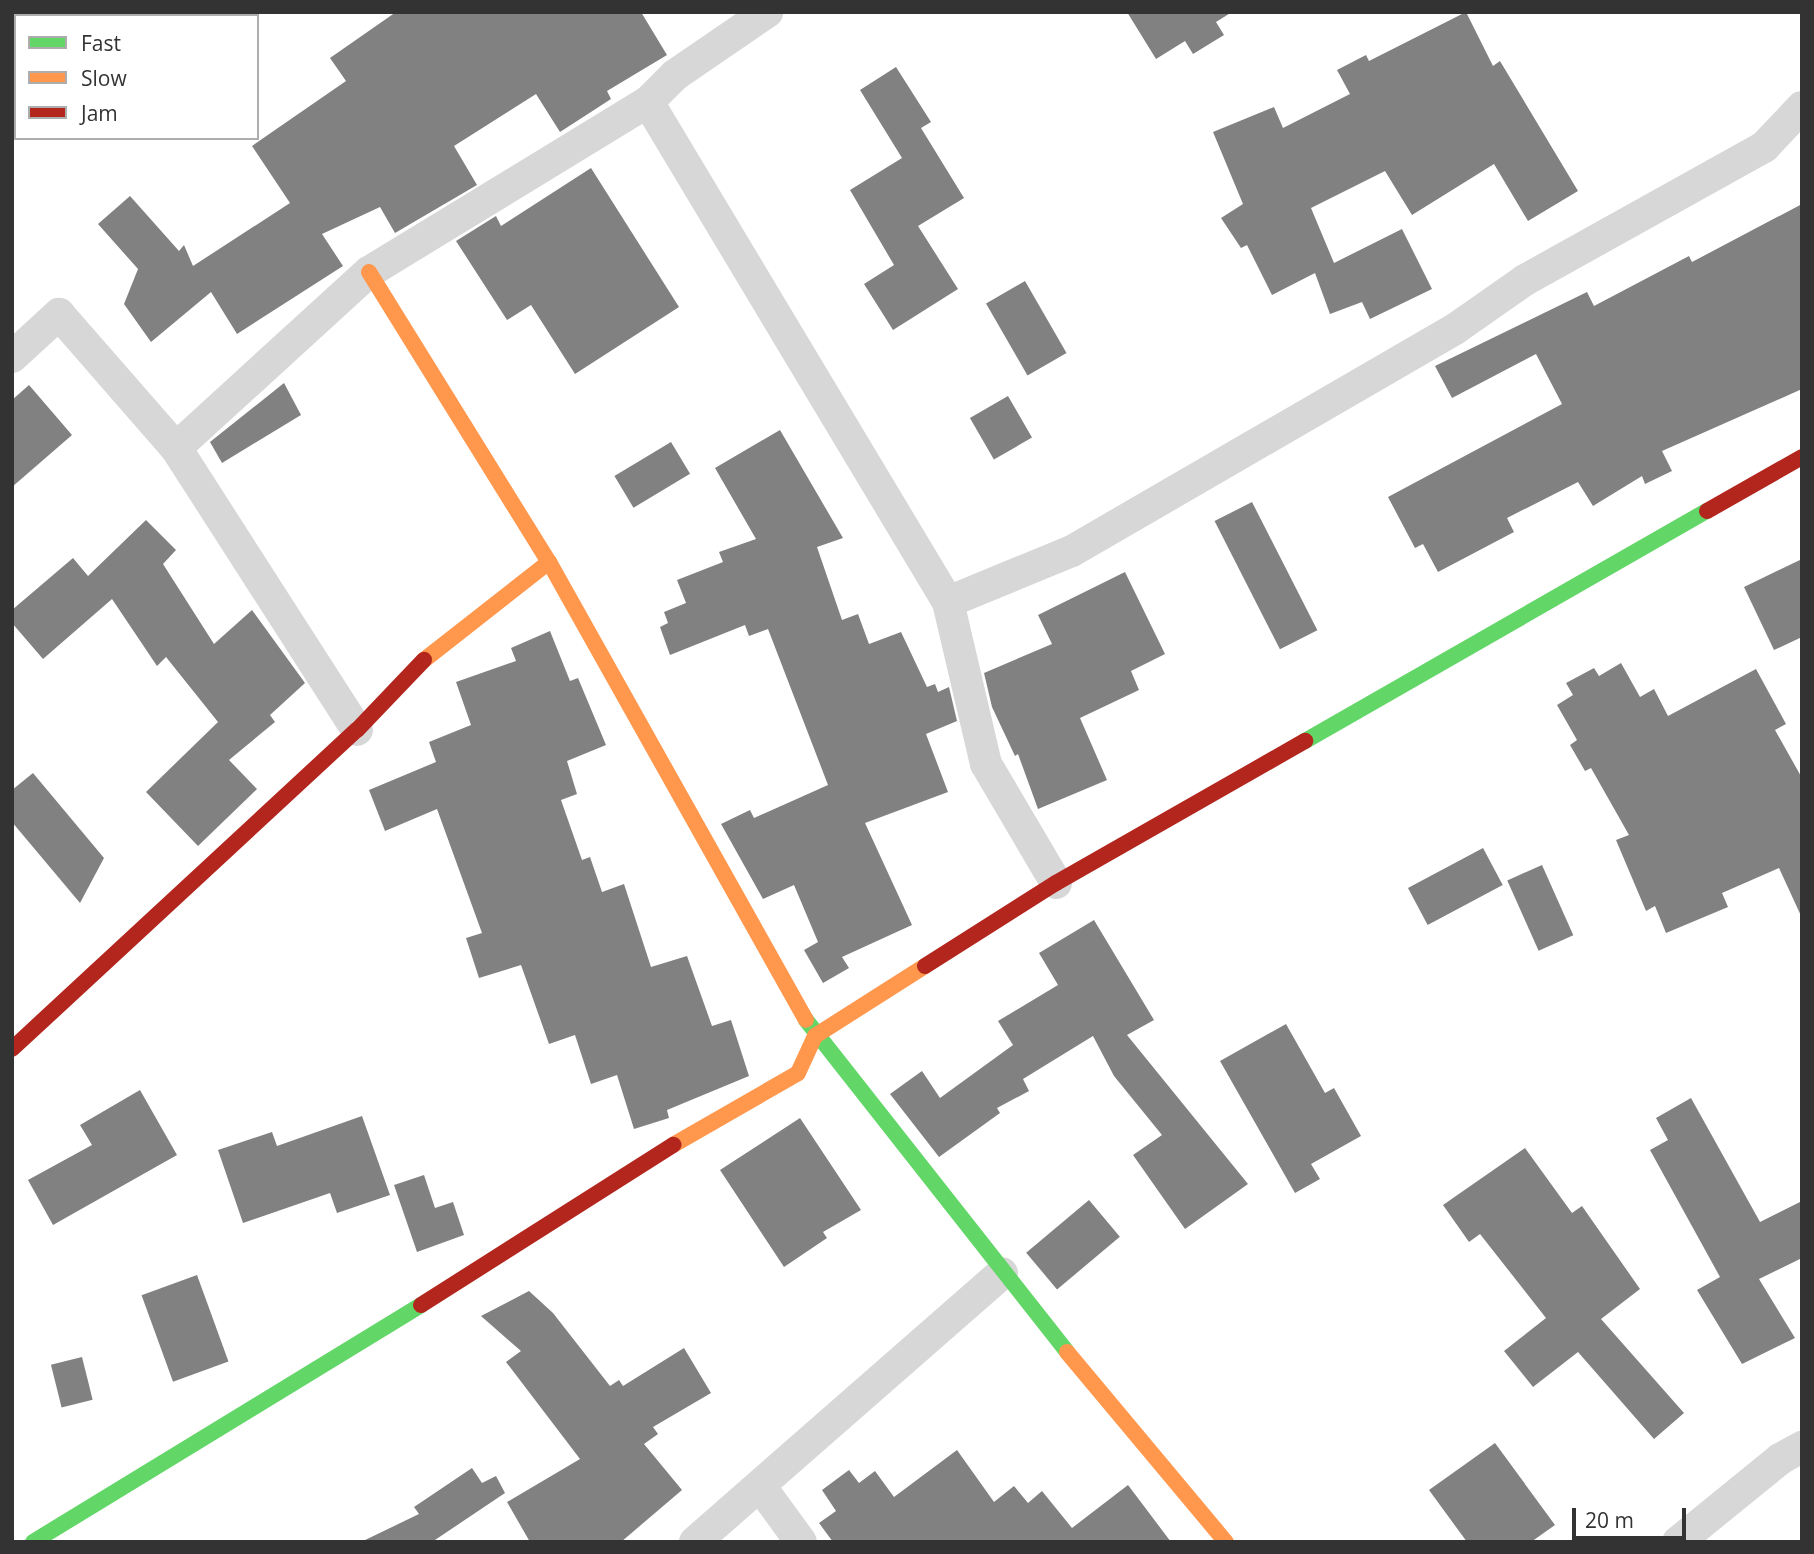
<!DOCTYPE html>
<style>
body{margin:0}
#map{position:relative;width:1814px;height:1554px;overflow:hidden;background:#fff;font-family:"Open Sans",sans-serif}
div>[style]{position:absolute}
.building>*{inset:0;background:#818181;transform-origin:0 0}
.street>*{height:32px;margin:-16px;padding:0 16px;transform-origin:16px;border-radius:16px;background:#d7d7d7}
.fast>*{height:16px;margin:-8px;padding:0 8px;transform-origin:8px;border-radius:8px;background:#63d668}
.slow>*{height:16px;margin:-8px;padding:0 8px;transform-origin:8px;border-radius:8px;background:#ff974d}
.jam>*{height:16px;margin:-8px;padding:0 8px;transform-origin:8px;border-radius:8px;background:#b3261e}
span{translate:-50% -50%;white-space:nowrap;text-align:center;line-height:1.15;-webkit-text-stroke:7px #fff;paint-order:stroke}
.frame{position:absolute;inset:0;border:14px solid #333;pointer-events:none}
.legend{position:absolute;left:14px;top:14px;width:245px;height:126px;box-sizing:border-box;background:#fff;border:2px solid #adadad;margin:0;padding:9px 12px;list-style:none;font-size:21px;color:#333}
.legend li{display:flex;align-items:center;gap:14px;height:35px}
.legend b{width:35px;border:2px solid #adadad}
.scale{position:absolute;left:1572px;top:1508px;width:114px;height:32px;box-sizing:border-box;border:4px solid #333;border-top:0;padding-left:9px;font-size:21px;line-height:24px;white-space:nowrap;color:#333;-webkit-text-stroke:5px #fff;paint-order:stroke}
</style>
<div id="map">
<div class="building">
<div style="clip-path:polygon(396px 12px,641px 12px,667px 55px,607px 91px,611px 99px,560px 132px,536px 94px,454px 146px,477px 185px,395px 233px,380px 207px,322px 234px,343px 266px,237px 334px,211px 292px,151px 342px,124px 304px,138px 269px,98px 224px,130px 196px,179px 251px,184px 245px,193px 266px,290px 203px,252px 146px,346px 81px,330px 58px)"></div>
<div style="clip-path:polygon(1127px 12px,1232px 12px,1216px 22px,1224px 35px,1193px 54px,1185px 41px,1156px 59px)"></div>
<div style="clip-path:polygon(1466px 12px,1493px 66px,1500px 61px,1578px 191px,1528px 221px,1494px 164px,1412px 215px,1385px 171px,1311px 208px,1334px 263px,1402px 229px,1432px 289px,1370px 319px,1362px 302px,1330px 314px,1315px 273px,1272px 295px,1247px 245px,1241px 248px,1221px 218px,1243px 204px,1213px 132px,1274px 107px,1283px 128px,1350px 94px,1337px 70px,1366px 55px,1369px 61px)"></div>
<div style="clip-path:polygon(896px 67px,931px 122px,921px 128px,964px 198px,918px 226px,958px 289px,893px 330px,864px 284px,894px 265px,850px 190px,902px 158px,860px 90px)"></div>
<div style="clip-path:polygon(591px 168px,679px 307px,575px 374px,531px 305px,507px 320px,456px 241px,496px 216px,501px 226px)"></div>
<div style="clip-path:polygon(1802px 204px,1802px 389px,1662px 451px,1672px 471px,1645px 484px,1642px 476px,1593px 506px,1578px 482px,1507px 518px,1514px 532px,1438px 572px,1423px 544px,1415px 548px,1388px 497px,1562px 404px,1536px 354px,1452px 398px,1435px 366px,1587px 292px,1594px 306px,1689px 256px,1692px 262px)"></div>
<div style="left:1025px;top:281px;width:83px;height:45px;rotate:60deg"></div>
<div style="clip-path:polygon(284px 383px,301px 415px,222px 463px,210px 442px)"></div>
<div style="clip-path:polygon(29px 385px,72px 435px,12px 487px,12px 400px)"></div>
<div style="left:1008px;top:396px;width:48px;height:44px;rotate:60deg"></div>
<div style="clip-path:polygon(780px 430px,843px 538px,817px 547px,842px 620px,858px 614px,869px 644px,901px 632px,927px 687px,935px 684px,938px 692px,949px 687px,957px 721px,926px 734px,948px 792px,865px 823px,912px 925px,842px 957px,849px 968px,823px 983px,804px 950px,818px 942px,794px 885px,763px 899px,721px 824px,750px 810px,754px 818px,828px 785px,768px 629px,749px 636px,745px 625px,670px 655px,660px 627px,668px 623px,664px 612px,686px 603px,677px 580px,723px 562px,719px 552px,756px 539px,715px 468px)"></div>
<div style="left:671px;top:442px;width:37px;height:66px;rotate:59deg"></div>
<div style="left:1252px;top:502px;width:144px;height:42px;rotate:63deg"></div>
<div style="clip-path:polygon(146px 520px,176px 550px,163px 564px,214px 644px,252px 610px,305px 683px,270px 715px,275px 722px,229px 760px,257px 789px,198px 846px,146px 792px,218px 722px,166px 657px,157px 666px,112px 599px,43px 659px,12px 623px,12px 610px,73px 558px,88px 576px)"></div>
<div style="clip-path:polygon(1802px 559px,1802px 637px,1774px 650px,1744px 587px)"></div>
<div style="clip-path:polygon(1125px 572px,1165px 654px,1131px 671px,1139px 690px,1080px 718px,1107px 780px,1038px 809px,1018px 754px,1015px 756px,992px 707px,984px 673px,1052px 644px,1038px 615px)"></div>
<div style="clip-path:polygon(550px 631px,570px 681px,578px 678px,606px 745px,567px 761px,577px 794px,561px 800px,582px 860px,590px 857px,602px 892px,624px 884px,651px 967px,687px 956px,712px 1026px,731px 1020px,749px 1076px,667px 1110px,669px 1118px,634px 1129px,617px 1075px,591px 1084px,575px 1035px,549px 1044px,521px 965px,479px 978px,466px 938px,482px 933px,437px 809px,385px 831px,369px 790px,436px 762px,429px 742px,471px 725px,456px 682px,516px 661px,511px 648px)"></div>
<div style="clip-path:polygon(1621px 663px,1640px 697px,1654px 689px,1668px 716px,1756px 669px,1786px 724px,1775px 730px,1802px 778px,1802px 918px,1779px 868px,1722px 893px,1728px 907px,1666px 933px,1655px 906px,1646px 911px,1616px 840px,1629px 835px,1591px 768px,1585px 771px,1570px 745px,1577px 740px,1557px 705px,1573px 695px,1566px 683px,1594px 668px,1599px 676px)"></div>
<div style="clip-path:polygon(33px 773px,104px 858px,80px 903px,12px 822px,12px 790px)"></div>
<div style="left:1483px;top:848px;width:42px;height:85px;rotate:62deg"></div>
<div style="left:1542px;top:865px;width:77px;height:38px;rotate:66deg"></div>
<div style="clip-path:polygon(1094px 920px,1154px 1020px,1127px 1035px,1248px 1184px,1185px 1229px,1133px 1155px,1162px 1135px,1114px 1076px,1093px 1036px,1023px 1079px,1029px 1091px,997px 1108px,1000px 1113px,939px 1157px,890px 1094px,922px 1071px,940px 1098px,1013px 1045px,998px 1021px,1058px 985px,1039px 953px)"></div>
<div style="clip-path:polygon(1286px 1024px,1325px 1093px,1334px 1088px,1361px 1136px,1311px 1164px,1320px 1179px,1295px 1193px,1220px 1061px)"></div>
<div style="clip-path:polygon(140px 1090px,177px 1155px,53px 1225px,28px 1180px,92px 1145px,80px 1125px)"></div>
<div style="clip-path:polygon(1691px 1098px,1760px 1222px,1802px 1201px,1802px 1258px,1759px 1279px,1795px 1338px,1742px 1364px,1697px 1290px,1720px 1277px,1650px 1150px,1668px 1140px,1656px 1118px)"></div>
<div style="clip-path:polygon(362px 1116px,390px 1195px,337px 1213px,330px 1193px,243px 1223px,218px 1150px,272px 1132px,277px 1146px)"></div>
<div style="clip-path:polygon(800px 1118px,861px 1210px,823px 1232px,827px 1238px,784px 1267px,720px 1170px)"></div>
<div style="clip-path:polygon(1525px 1148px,1572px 1213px,1582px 1206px,1640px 1289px,1601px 1319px,1684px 1413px,1654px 1439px,1578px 1352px,1533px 1387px,1504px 1351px,1546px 1318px,1480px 1234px,1469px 1242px,1443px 1205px)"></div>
<div style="clip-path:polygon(424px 1175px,435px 1208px,453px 1202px,464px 1235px,417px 1252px,394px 1185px)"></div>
<div style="left:1089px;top:1200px;width:48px;height:82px;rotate:50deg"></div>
<div style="left:197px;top:1275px;width:92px;height:59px;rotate:70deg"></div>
<div style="clip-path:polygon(529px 1291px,553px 1313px,610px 1386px,619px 1380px,623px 1386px,684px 1348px,711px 1393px,653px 1427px,658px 1434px,644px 1444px,682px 1490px,621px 1542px,530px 1542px,507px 1502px,580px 1459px,506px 1362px,521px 1351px,481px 1316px)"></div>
<div style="left:82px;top:1357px;width:44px;height:32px;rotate:76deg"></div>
<div style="clip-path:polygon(1495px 1443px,1555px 1525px,1531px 1542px,1467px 1542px,1429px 1490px)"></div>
<div style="clip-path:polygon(957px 1450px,994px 1502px,1014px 1486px,1028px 1503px,1042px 1491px,1072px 1528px,1128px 1485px,1171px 1542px,833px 1542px,819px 1523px,836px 1511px,822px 1490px,849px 1470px,859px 1483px,875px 1471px,894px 1497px)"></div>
<div style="clip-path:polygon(472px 1468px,482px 1483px,496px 1476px,505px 1493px,432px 1542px,361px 1542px,419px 1514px,414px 1507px)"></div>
</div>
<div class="street">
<div style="left:648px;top:102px;width:583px;rotate:59.04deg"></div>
<div style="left:948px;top:602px;width:166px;rotate:76.8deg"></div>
<div style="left:986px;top:764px;width:138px;rotate:59.5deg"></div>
<div style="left:12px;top:357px;width:64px;rotate:-42.5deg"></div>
<div style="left:59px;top:314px;width:178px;rotate:48.9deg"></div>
<div style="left:176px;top:448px;width:335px;rotate:57.3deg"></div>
<div style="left:176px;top:448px;width:261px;rotate:-42.4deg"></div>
<div style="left:369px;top:272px;width:327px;rotate:-31.4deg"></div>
<div style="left:648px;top:102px;width:38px;rotate:-45deg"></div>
<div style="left:675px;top:75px;width:112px;rotate:-34.4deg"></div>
<div style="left:948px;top:602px;width:134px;rotate:-22.4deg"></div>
<div style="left:1072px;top:551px;width:443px;rotate:-30.1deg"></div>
<div style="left:1455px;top:329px;width:85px;rotate:-35deg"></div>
<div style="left:1525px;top:280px;width:274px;rotate:-29.1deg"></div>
<div style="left:1764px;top:147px;width:55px;rotate:-46.5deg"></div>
<div style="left:760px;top:1486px;width:69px;rotate:53.8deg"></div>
<div style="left:695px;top:1542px;width:408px;rotate:-41.2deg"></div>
<div style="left:1678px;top:1542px;width:132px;rotate:-39.1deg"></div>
<div style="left:1780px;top:1459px;width:25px;rotate:-29deg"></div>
</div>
<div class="fast">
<div style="left:1305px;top:741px;width:463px;rotate:-29.8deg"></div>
<div style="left:806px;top:1020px;width:422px;rotate:51.8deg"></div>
<div style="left:33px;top:1542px;width:455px;rotate:-31.4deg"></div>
</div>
<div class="slow">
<div style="left:369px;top:272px;width:341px;rotate:58.2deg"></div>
<div style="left:549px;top:562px;width:159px;rotate:141.9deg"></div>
<div style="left:549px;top:562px;width:525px;rotate:60.7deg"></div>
<div style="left:673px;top:1145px;width:144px;rotate:-29.9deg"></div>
<div style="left:798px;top:1073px;width:41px;rotate:-65.3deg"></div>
<div style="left:815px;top:1036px;width:130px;rotate:-32.5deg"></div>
<div style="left:1067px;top:1352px;width:248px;rotate:50.1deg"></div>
</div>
<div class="jam">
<div style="left:1707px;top:511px;width:109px;rotate:-29.6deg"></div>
<div style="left:925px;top:966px;width:155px;rotate:-32.4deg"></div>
<div style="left:1056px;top:883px;width:287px;rotate:-29.7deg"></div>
<div style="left:12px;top:1049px;width:470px;rotate:-42.8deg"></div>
<div style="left:357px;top:730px;width:97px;rotate:-46.3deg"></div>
<div style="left:421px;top:1305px;width:299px;rotate:-32.4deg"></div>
</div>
<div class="frame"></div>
<ul class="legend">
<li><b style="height:9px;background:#63d668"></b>Fast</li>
<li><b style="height:9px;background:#ff974d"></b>Slow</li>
<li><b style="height:9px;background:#b3261e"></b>Jam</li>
</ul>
<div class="scale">20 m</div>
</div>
